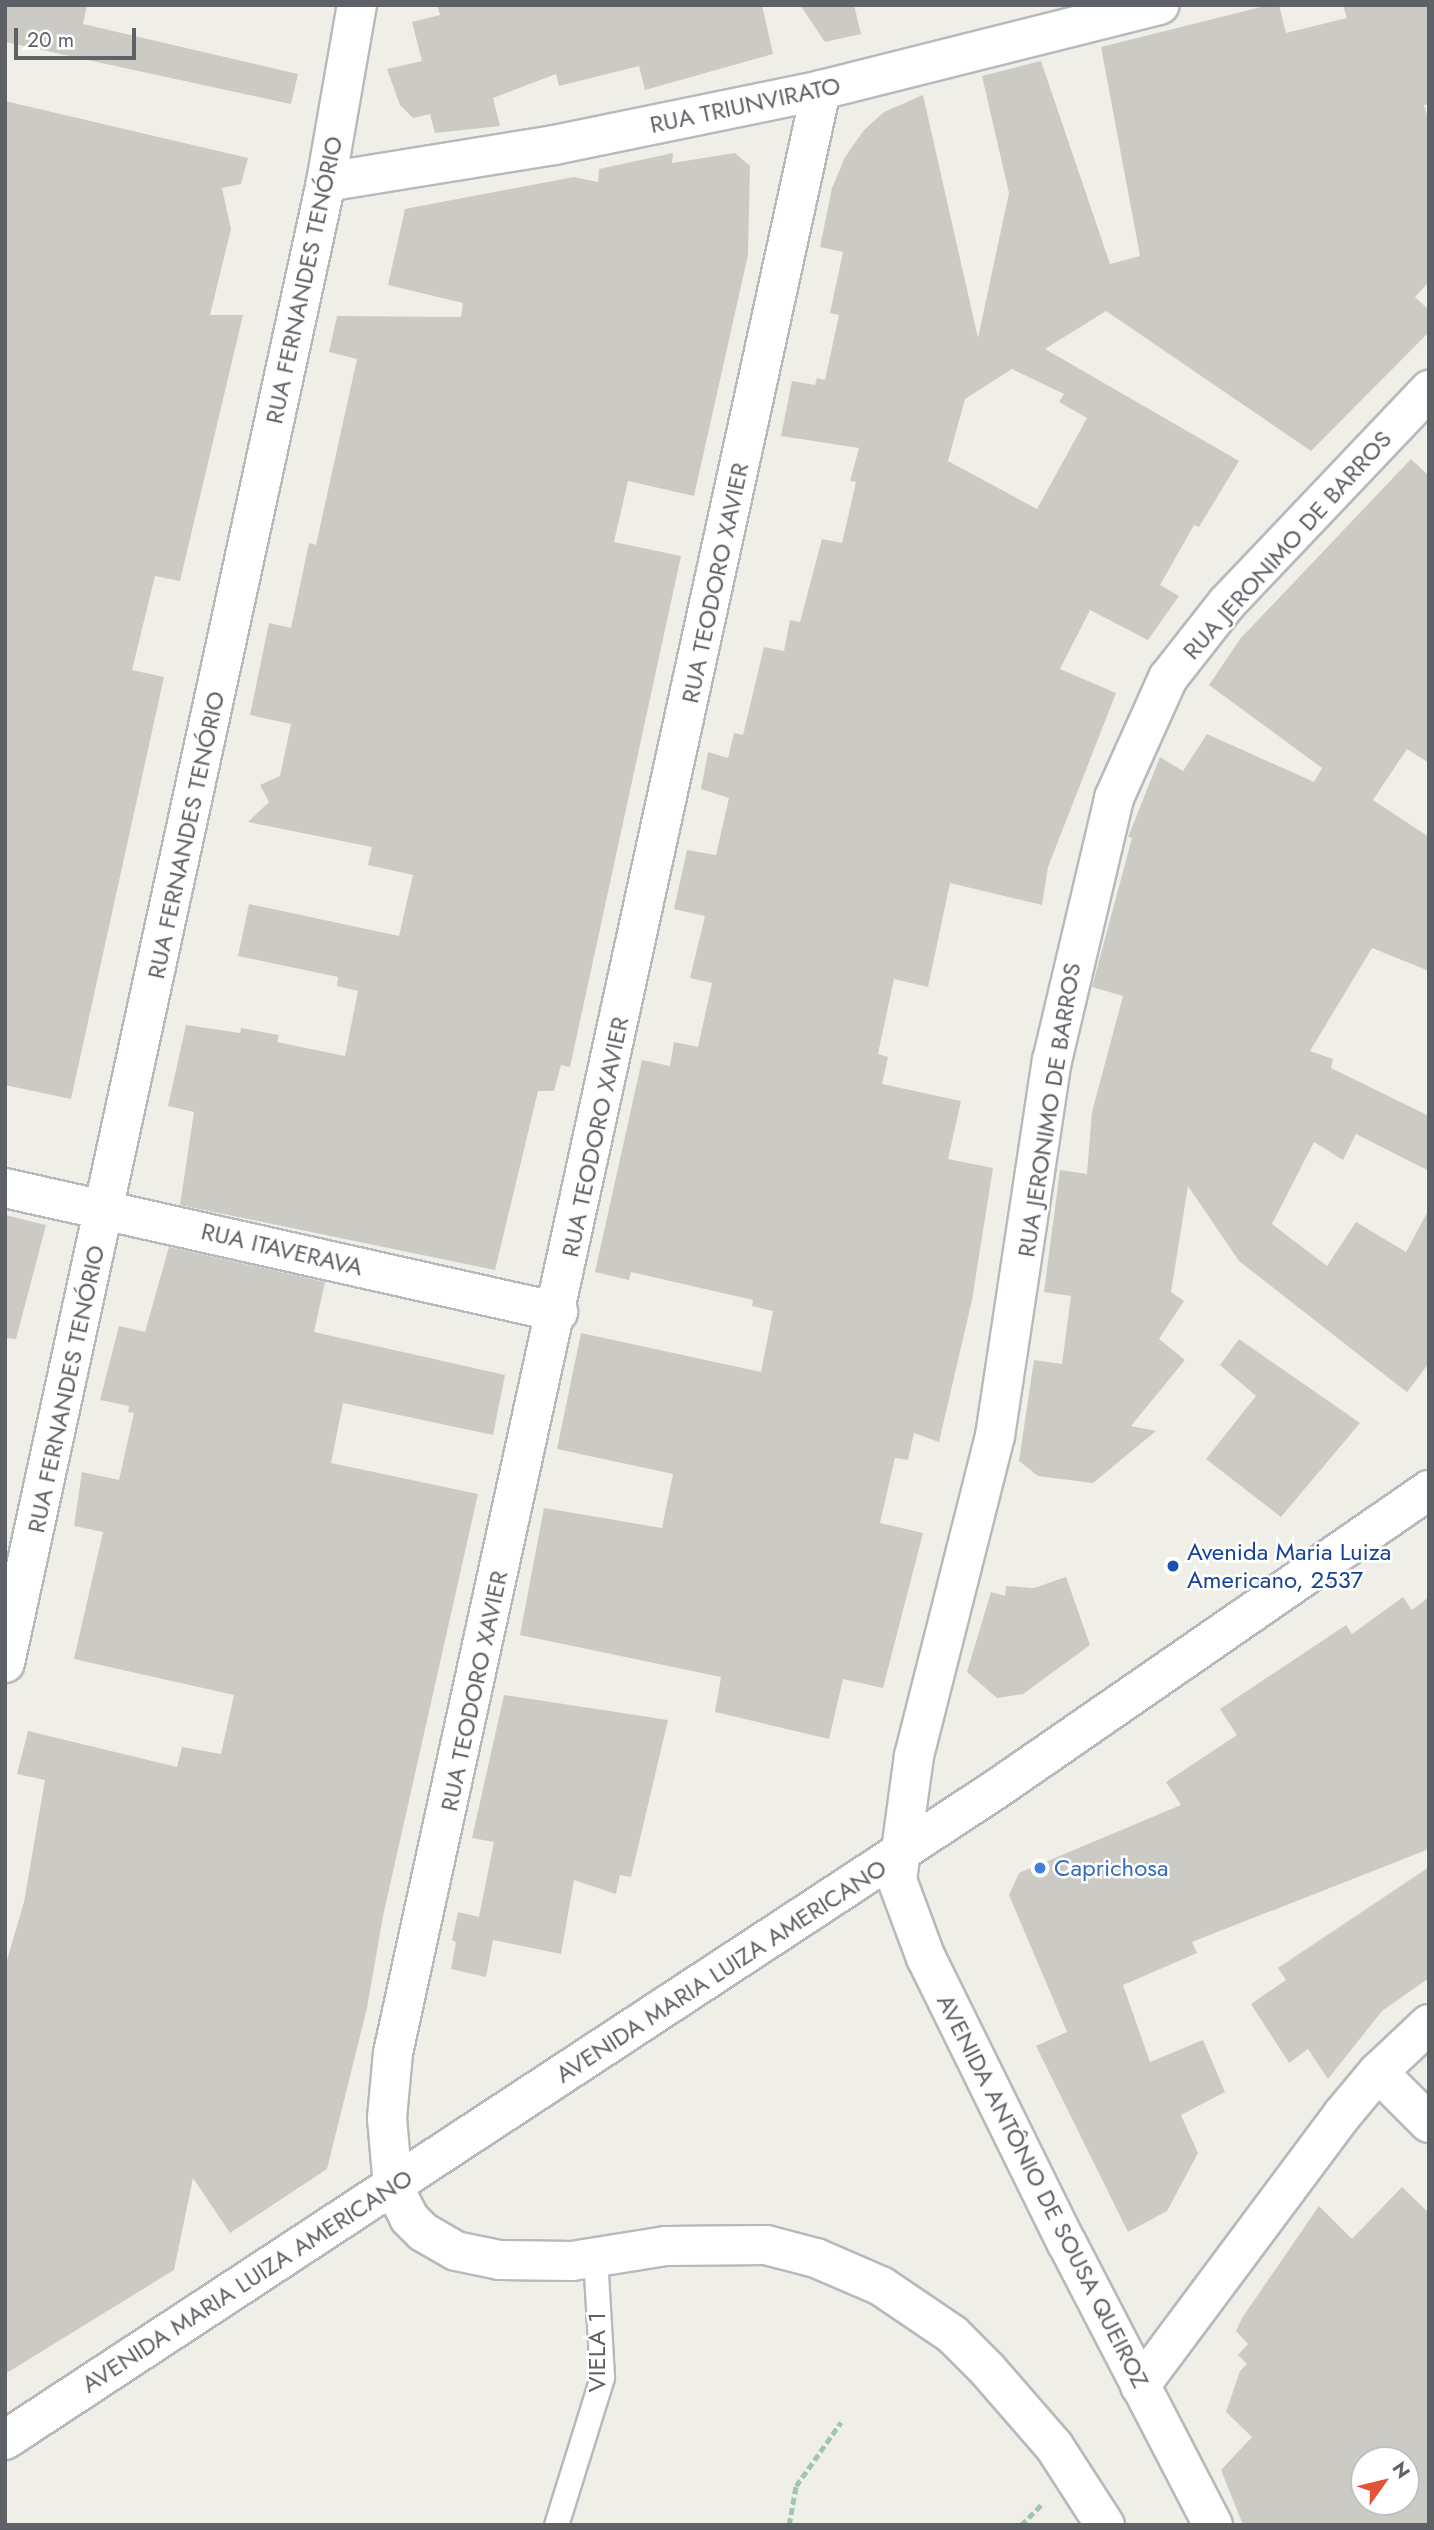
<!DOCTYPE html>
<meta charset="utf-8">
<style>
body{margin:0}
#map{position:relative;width:1434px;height:2530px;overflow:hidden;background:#f0efe7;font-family:Jost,sans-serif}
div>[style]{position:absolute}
.building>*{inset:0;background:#cccac4}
.path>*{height:4.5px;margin-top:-2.25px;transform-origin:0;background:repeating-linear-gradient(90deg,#9ec7ad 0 7px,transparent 0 10.5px)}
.roads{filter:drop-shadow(2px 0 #b7b9bd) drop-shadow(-2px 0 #b7b9bd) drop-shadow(0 2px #b7b9bd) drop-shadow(0 -2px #b7b9bd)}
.lane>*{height:23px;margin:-11.5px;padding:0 11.5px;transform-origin:11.5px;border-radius:11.5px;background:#fff}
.street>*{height:38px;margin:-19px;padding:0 19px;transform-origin:19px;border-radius:19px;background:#fff}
.secondary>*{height:38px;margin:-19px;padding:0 19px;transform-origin:19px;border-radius:19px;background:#fff}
.dots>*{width:19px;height:19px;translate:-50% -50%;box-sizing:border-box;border:4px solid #fff;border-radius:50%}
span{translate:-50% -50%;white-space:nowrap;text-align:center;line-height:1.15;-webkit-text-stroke:5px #fff;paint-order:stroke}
.street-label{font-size:24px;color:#5e6267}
.transit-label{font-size:24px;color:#164399}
.left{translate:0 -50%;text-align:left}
.shop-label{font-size:24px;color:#366cbe}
.frame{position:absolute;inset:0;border:7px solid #5e6267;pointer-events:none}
.north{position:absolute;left:1350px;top:2446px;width:70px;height:70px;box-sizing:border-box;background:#fff;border:2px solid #bfc0c2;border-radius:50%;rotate:56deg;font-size:19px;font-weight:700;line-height:28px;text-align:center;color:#5e6267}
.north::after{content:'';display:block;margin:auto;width:24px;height:32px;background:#e45239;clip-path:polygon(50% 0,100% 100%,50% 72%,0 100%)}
.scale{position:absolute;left:14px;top:28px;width:122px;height:32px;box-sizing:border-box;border:4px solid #5e6267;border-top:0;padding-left:9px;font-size:21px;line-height:24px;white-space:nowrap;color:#5e6267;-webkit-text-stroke:5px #fff;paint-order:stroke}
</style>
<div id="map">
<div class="building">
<div style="clip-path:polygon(5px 5px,87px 5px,83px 24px,298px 74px,291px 104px,5px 42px)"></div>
<div style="clip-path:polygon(437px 5px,762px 5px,773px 54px,645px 90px,639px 66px,559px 86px,556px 74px,493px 98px,500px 126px,435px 133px,430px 114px,413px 118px,400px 105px,387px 69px,422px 61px,412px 22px,440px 15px)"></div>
<div style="clip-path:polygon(800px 5px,854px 5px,861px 34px,825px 42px)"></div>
<div style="clip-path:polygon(evenodd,1269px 5px,1279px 5px,1286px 33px,1347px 18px,1343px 5px,1429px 5px,1429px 104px,1424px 105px,1429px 122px,1429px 282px,1415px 297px,1429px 310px,1429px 332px,1311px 451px,1106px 311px,1045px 349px,1239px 461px,1199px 527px,1194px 525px,1160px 585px,1179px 596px,1148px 640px,1090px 610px,1060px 669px,1116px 693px,1048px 867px,1042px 905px,950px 883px,928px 987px,894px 979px,878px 1054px,888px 1057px,882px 1084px,961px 1101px,948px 1159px,993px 1168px,972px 1300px,939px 1442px,914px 1433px,908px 1460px,895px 1458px,880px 1523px,923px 1533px,883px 1688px,843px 1679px,829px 1739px,715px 1712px,721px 1677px,520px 1635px,544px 1508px,662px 1528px,673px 1474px,557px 1449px,581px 1333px,761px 1372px,773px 1311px,752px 1306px,753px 1300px,631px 1272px,629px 1280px,595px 1272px,642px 1060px,670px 1066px,674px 1042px,698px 1047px,712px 983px,690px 978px,705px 916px,674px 909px,687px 850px,716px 855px,729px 798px,701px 789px,708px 752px,728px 758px,734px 733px,743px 735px,764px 647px,784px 651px,790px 620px,800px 622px,822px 539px,842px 543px,856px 482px,850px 481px,859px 448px,781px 436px,792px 381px,815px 385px,817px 378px,825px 380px,839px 315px,830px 313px,843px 252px,820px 247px,832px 188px,845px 157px,864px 130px,884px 112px,923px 95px,978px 338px,1009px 193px,982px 76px,1041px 61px,1110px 264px,1140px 256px,1101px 47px,1269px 5px,1012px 369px,1064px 394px,1059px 402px,1087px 418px,1037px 509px,948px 461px,965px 399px,1012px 369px)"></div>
<div style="clip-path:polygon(5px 101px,248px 158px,241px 184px,222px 188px,231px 229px,210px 315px,243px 315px,180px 581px,155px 576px,132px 670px,164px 677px,71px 1099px,5px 1085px)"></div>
<div style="clip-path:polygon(673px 153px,672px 163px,735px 153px,750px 166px,748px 255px,694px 496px,628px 481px,614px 542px,681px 556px,570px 1067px,561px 1065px,554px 1091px,538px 1091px,495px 1270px,180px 1205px,194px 1112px,168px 1106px,186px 1025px,240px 1033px,241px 1028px,279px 1035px,277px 1042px,345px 1056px,358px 991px,337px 986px,338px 977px,238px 956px,249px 904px,399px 936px,413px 875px,368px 865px,372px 847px,248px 822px,269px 802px,260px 785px,280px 776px,291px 724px,250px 715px,269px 623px,291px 628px,309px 543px,316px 545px,357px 359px,329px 352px,337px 316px,461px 317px,463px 303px,388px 285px,405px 209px,574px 177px,598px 182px,599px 169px)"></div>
<div style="clip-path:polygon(1411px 459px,1429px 476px,1429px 763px,1407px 749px,1373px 800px,1429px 837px,1429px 971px,1372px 948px,1310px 1051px,1333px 1059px,1331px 1068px,1429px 1116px,1429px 1171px,1356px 1134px,1343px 1160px,1314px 1142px,1272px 1224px,1327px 1266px,1356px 1222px,1406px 1252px,1429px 1209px,1429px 1363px,1407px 1392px,1395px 1383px,1239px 1261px,1188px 1186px,1171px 1292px,1184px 1301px,1159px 1339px,1185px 1360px,1131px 1426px,1156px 1431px,1093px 1483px,1038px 1476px,1019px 1461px,1034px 1360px,1062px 1364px,1071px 1296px,1044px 1292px,1060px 1170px,1087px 1174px,1092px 1112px,1123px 996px,1092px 987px,1132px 838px,1128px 837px,1160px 757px,1183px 771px,1207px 734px,1314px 782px,1322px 768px,1209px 685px,1240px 639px)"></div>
<div style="clip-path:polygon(5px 1215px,46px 1225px,16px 1339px,5px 1338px)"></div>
<div style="clip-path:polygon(169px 1247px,325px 1282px,314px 1332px,505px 1375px,493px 1435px,343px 1403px,331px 1463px,478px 1494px,383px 1916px,367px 2008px,327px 2169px,230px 2233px,193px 2178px,174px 2270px,5px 2374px,5px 1967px,24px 1902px,45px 1780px,17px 1774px,28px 1731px,177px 1767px,182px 1747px,221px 1754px,234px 1695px,74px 1659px,103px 1532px,74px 1526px,82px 1472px,119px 1480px,134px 1413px,128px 1412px,129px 1406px,100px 1400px,119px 1326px,145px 1332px)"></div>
<div style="clip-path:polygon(1239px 1339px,1360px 1423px,1281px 1517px,1206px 1459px,1256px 1396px,1220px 1365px)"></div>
<div style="clip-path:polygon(1066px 1577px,1090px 1645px,1023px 1694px,997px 1698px,967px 1672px,991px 1592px,1005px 1596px,1006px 1586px,1034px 1588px)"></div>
<div style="clip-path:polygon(1403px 1597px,1412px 1610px,1429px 1597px,1429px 1849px,1192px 1942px,1197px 1953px,1123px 1985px,1150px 2062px,1203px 2040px,1225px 2092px,1181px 2115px,1198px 2153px,1167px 2211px,1128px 2232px,1036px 2046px,1067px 2032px,1009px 1895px,1019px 1873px,1181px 1805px,1166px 1782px,1237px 1735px,1220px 1709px,1346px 1625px,1352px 1634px)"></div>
<div style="clip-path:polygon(504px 1695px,668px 1720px,631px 1877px,620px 1875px,616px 1894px,574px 1880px,561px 1954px,493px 1940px,486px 1977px,451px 1969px,456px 1942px,452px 1940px,458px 1912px,479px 1917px,494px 1842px,472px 1838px)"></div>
<div style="clip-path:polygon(1429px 1867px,1429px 1978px,1382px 2011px,1328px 2079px,1308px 2049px,1289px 2063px,1251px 2004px,1286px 1980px,1278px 1968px)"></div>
<div style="clip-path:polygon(evenodd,1402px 2187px,1429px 2213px,1429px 2525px,1243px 2525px,1221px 2470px,1252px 2437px,1226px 2412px,1240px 2371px,1247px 2364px,1238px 2355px,1248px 2344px,1236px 2331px,1242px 2318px,1319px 2206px,1352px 2239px,1402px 2187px,1364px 2460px,1406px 2460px,1406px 2502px,1364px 2502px,1364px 2460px)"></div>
</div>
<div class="path">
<div style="left:789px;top:2525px;width:40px;rotate:-80deg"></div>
<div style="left:796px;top:2486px;width:78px;rotate:-54.9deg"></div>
<div style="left:1021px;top:2525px;width:31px;rotate:-45deg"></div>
</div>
<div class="roads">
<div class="lane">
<div style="left:556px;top:2525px;width:155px;rotate:-72.7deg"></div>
<div style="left:602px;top:2377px;width:120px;rotate:-93.3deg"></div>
</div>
<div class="street">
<div style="left:821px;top:90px;width:2009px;rotate:102.3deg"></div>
<div style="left:393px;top:2053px;width:65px;rotate:95.3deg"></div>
<div style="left:387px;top:2118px;width:68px;rotate:85deg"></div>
<div style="left:393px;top:2186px;width:36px;rotate:63deg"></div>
<div style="left:409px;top:2218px;width:20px;rotate:45deg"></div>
<div style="left:423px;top:2232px;width:38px;rotate:30deg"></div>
<div style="left:456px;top:2251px;width:45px;rotate:11.6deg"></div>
<div style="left:500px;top:2260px;width:72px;rotate:0.8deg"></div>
<div style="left:572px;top:2261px;width:95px;rotate:-9.1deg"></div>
<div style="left:666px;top:2246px;width:100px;rotate:-0.6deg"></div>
<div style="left:766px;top:2245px;width:52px;rotate:14.6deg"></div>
<div style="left:816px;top:2258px;width:71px;rotate:23.3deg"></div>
<div style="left:881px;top:2286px;width:86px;rotate:34.1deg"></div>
<div style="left:952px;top:2334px;width:49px;rotate:45deg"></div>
<div style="left:987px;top:2369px;width:102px;rotate:49deg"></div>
<div style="left:1054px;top:2446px;width:94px;rotate:57.2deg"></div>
<div style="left:326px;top:182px;width:231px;rotate:-9.2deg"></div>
<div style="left:554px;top:145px;width:273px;rotate:-11.6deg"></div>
<div style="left:821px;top:90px;width:349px;rotate:-14.1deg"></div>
<div style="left:5px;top:1188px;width:567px;rotate:12.64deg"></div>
<div style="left:5px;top:1663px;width:1515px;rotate:-77.77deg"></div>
<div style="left:326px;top:182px;width:180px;rotate:-80.1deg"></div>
<div style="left:1378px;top:2072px;width:72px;rotate:45deg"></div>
<div style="left:1140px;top:2386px;width:338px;rotate:-53.3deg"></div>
<div style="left:1342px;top:2115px;width:56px;rotate:-50.1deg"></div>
<div style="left:1378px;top:2072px;width:70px;rotate:-43.3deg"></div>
<div style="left:1213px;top:2525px;width:319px;rotate:-117.4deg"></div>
<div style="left:1066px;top:2242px;width:317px;rotate:-116.2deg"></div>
<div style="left:926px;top:1958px;width:83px;rotate:-110.4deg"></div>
<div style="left:897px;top:1880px;width:125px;rotate:-82.2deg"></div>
<div style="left:914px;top:1756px;width:330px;rotate:-75.8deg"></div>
<div style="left:995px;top:1436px;width:379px;rotate:-81.4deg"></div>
<div style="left:1052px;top:1061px;width:270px;rotate:-76.7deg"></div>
<div style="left:1114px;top:798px;width:132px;rotate:-65.8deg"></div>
<div style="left:1168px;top:678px;width:95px;rotate:-51.8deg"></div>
<div style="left:1227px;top:603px;width:294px;rotate:-46.5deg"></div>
</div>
<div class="secondary">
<div style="left:5px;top:2440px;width:1184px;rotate:-33.29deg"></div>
<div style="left:995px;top:1790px;width:528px;rotate:-34.65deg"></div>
</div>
</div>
<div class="dots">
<div style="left:1173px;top:1566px;background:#1a4fb4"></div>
<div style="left:1040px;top:1868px;background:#3f7fe0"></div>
</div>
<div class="street-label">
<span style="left:745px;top:105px;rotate:-12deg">RUA TRIUNVIRATO</span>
<span style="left:304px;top:280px;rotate:-78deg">RUA FERNANDES TENÓRIO</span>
<span style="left:1287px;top:545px;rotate:-48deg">RUA JERONIMO DE BARROS</span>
<span style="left:715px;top:583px;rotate:-78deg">RUA TEODORO XAVIER</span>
<span style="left:186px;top:835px;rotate:-78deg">RUA FERNANDES TENÓRIO</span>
<span style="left:1049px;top:1110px;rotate:-81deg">RUA JERONIMO DE BARROS</span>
<span style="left:595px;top:1137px;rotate:-78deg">RUA TEODORO XAVIER</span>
<span style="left:282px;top:1249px;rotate:13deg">RUA ITAVERAVA</span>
<span style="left:66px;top:1389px;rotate:-78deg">RUA FERNANDES TENÓRIO</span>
<span style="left:474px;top:1691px;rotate:-78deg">RUA TEODORO XAVIER</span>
<span style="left:721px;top:1971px;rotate:-33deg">AVENIDA MARIA LUIZA AMERICANO</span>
<span style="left:1043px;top:2191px;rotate:63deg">AVENIDA ANTÔNIO DE SOUSA QUEIROZ</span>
<span style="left:247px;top:2281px;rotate:-33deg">AVENIDA MARIA LUIZA AMERICANO</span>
<span style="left:597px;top:2352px;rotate:-90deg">VIELA 1</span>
</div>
<div class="transit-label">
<span class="left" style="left:1187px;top:1566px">Avenida Maria Luiza<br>Americano, 2537</span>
</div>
<div class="shop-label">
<span class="left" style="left:1054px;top:1868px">Caprichosa</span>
</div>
<div class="frame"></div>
<div class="north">N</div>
<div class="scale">20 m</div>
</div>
